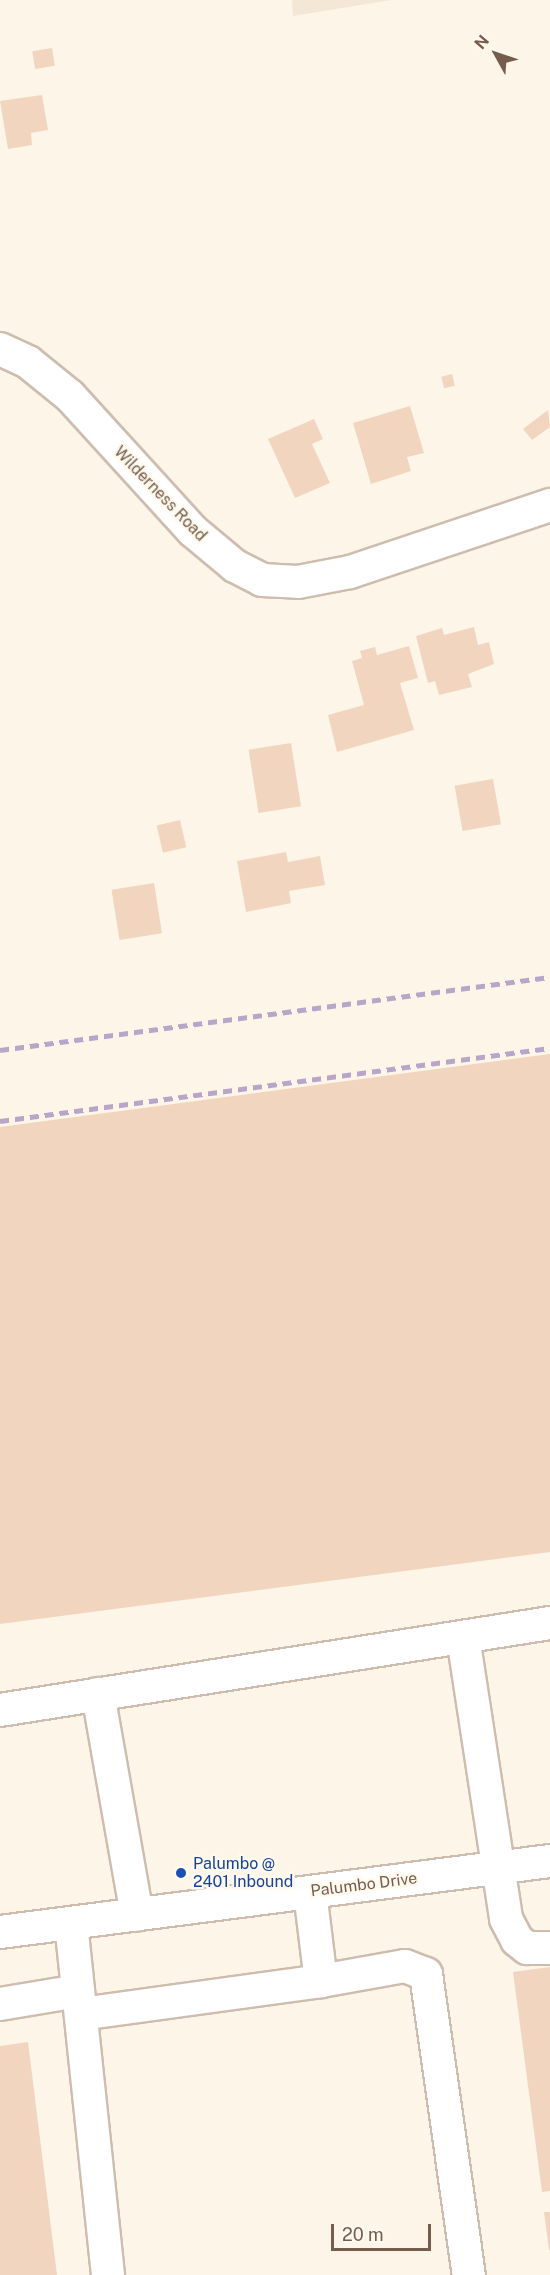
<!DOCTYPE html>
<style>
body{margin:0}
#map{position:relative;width:550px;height:2275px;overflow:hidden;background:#fcf5e8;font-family:"Public Sans",sans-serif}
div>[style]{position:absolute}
.residential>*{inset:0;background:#f4e7d6}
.building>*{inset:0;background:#f2d5bf;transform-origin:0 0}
.roads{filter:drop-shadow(2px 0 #cebdae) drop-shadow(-2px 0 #cebdae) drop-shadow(0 2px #cebdae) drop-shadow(0 -2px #cebdae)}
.minor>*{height:32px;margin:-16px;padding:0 16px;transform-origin:16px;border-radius:16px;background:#fff}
.rail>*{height:4.5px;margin-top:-2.25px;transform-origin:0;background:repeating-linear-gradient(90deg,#b8a5c7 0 9px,transparent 0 15px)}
.dots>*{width:16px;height:16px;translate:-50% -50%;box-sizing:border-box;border:3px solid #fff9ee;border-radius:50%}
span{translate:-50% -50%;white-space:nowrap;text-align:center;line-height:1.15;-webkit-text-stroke:5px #fff9ee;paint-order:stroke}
.street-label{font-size:16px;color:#765c4c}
.transit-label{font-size:16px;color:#164399}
.left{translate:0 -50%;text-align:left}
.north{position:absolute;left:466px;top:24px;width:60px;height:60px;-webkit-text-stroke:4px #fff9ee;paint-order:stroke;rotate:310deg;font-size:16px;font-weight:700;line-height:24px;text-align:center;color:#765c4c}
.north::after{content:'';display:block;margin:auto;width:21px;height:27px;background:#765c4c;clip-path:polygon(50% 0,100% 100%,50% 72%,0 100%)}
.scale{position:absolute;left:331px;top:2224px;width:100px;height:27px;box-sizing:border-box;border:3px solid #765c4c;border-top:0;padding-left:8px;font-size:18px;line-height:21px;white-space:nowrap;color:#765c4c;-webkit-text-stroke:4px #fff9ee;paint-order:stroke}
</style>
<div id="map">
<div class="residential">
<div style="clip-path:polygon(292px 0,391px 0,293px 16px)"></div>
</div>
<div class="building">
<div style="left:52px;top:48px;width:18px;height:20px;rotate:81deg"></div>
<div style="clip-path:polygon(42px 95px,48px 130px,31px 133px,32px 145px,8px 149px,0 101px)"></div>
<div style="left:452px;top:374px;width:12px;height:11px;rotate:76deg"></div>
<div style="clip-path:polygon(410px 406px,424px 453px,407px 457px,411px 471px,371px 484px,353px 423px)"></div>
<div style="clip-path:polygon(548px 410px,550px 427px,532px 440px,523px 429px)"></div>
<div style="clip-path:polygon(314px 419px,323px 439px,312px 444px,330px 483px,295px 498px,268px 439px)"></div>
<div style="clip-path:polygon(474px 627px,478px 645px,489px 642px,494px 664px,468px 674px,472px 687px,439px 695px,435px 681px,428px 683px,416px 636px,442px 628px,444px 635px)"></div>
<div style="clip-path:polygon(409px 646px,418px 678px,400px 683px,414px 730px,337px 752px,328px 715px,364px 705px,352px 661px,362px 658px,360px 651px,375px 647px,377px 655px)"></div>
<div style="left:291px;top:743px;width:64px;height:43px;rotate:81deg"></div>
<div style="left:493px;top:779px;width:46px;height:39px;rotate:80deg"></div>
<div style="left:180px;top:820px;width:28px;height:24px;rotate:77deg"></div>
<div style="clip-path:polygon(286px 852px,288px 862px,320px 856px,325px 885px,289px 891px,291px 903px,246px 912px,237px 861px)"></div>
<div style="left:154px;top:883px;width:51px;height:43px;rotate:81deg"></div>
<div style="clip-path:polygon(550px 1054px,550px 1552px,0 1624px,0 1127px)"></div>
<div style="clip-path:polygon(550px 1967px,550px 2191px,542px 2192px,513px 1972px)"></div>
<div style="clip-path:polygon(28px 2042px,57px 2275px,0 2275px,0 2046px)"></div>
<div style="clip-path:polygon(544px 2212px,550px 2212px,550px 2250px,549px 2250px)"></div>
</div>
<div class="roads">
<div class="minor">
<div style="left:0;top:349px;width:31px;rotate:25deg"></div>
<div style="left:28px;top:362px;width:54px;rotate:39deg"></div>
<div style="left:70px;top:396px;width:183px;rotate:47.7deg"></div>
<div style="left:193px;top:531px;width:55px;rotate:39.8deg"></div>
<div style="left:235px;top:566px;width:30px;rotate:27deg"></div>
<div style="left:262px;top:580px;width:36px;rotate:3deg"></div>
<div style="left:298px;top:582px;width:53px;rotate:-10.9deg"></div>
<div style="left:350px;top:572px;width:211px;rotate:-18.5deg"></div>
<div style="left:463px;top:1637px;width:285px;rotate:81.3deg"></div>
<div style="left:506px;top:1919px;width:24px;rotate:62deg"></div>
<div style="left:517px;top:1940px;width:13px;rotate:39deg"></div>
<div style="left:527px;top:1948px;width:23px"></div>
<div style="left:98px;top:1694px;width:224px;rotate:80deg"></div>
<div style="left:0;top:1710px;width:557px;rotate:-8.99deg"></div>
<div style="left:310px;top:1892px;width:90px;rotate:83deg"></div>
<div style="left:321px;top:1981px;width:85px;rotate:-10.1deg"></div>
<div style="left:405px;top:1966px;width:22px;rotate:21deg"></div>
<div style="left:426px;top:1974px;width:304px;rotate:81.9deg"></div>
<div style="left:71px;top:1923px;width:354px;rotate:84deg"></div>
<div style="left:0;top:1932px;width:555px;rotate:-7.36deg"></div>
<div style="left:0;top:2004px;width:79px;rotate:-9.5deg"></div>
<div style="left:81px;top:2014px;width:242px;rotate:-7.8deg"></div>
</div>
</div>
<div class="rail">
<div style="left:0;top:1050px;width:555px;rotate:-7.56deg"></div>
<div style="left:0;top:1121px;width:555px;rotate:-7.56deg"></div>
</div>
<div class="dots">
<div style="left:181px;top:1873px;background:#1a4fb4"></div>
</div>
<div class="street-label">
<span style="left:160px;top:494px;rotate:46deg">Wilderness Road</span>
<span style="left:364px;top:1885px;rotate:-7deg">Palumbo Drive</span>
</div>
<div class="transit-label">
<span class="left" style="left:193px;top:1873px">Palumbo @<br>2401 Inbound</span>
</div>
<div class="north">N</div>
<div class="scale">20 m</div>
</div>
